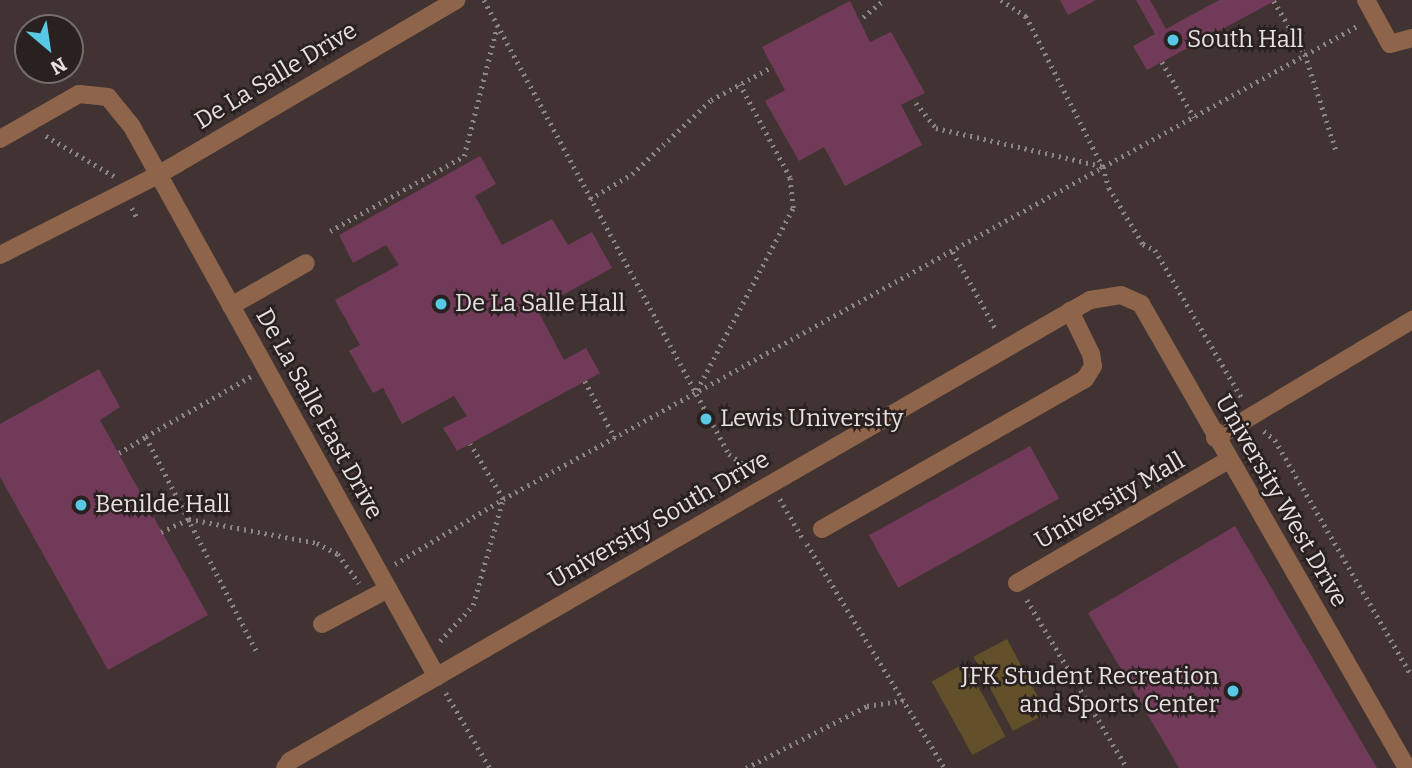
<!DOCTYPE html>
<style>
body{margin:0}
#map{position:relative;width:1412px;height:768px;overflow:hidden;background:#332a29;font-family:Bitter,serif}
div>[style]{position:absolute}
.built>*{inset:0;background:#423333}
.green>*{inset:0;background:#61502a;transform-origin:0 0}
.building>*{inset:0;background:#723a59;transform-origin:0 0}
.path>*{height:4.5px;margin-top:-2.25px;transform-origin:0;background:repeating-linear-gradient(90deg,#8d8685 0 2px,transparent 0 7px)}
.minor>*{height:18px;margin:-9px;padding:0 9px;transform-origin:9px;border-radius:9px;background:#8e654a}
.dots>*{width:19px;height:19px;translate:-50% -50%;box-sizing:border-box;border:4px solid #292020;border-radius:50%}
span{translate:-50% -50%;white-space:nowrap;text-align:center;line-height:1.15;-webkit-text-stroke:5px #292020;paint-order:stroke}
.poi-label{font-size:24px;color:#e6e0e0}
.left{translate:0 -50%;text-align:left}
.right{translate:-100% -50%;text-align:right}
.street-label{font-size:24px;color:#e6e0e0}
.north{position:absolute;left:14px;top:14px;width:70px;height:70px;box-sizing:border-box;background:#292020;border:2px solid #756d6d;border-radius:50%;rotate:151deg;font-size:19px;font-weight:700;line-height:28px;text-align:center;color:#e6e0e0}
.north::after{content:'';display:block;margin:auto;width:24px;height:32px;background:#58c8e4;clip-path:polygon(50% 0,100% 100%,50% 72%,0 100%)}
</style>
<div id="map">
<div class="built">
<div style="clip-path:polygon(evenodd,0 0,1412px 0,1412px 768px,0 768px,0 0,28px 28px,70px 28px,70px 70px,28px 70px,28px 28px)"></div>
</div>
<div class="green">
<div style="left:1007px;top:639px;width:84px;height:38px;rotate:62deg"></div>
<div style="left:965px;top:663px;width:84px;height:38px;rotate:61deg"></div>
</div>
<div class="building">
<div style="clip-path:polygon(1060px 0,1096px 0,1068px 15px)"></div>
<div style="clip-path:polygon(1136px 0,1150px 0,1166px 29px,1219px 0,1276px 0,1147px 70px,1133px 46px,1155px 34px)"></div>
<div style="clip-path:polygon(850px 1px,870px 42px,891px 32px,925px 93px,901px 105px,922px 145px,845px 186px,824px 147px,799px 161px,765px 101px,785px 90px,762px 47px)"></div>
<div style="clip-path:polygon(480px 156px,496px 184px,475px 196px,502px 245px,552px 219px,568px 245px,592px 232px,612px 268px,537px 309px,564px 360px,586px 348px,600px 373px,457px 451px,443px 428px,467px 416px,454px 396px,402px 424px,383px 388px,373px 393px,349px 351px,360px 345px,335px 300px,399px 265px,386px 245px,353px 263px,339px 235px)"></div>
<div style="clip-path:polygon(99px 369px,120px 407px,100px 420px,208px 615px,108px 670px,0 477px,0 424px)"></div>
<div style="left:1030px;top:446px;width:60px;height:184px;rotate:61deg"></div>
<div style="clip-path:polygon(1235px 526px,1377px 768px,1179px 768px,1088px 613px)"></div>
</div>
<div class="path">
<div style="left:484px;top:0;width:516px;rotate:61.65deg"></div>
<div style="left:729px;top:454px;width:29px;rotate:35deg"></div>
<div style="left:1001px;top:0;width:30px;rotate:33deg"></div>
<div style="left:1026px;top:16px;width:169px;rotate:63deg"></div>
<div style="left:1103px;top:167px;width:22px;rotate:74deg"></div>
<div style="left:1109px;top:188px;width:66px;rotate:58.7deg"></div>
<div style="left:1143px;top:244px;width:13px;rotate:27deg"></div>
<div style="left:1155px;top:250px;width:172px;rotate:59.6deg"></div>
<div style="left:1274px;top:1px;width:61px;rotate:59.7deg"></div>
<div style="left:1305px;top:54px;width:101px;rotate:72.1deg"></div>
<div style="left:863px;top:17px;width:27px;rotate:-39deg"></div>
<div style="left:1162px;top:62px;width:64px;rotate:59.8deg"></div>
<div style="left:916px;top:103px;width:32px;rotate:51deg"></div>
<div style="left:936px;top:128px;width:170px;rotate:12.9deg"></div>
<div style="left:46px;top:136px;width:79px;rotate:30.5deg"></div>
<div style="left:590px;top:199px;width:49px;rotate:-30.8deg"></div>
<div style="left:632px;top:174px;width:108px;rotate:-43.1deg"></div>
<div style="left:711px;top:100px;width:67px;rotate:-28.5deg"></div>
<div style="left:132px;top:208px;width:13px;rotate:63deg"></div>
<div style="left:330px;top:231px;width:154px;rotate:-29.2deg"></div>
<div style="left:464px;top:156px;width:133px;rotate:-75.7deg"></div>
<div style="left:953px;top:252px;width:90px;rotate:60.9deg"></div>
<div style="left:251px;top:377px;width:121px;rotate:150.3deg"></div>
<div style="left:146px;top:437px;width:242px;rotate:62.7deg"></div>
<div style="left:585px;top:381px;width:64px;rotate:62.2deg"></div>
<div style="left:697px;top:390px;width:206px;rotate:-62.2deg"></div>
<div style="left:793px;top:208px;width:30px;rotate:-96deg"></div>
<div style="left:790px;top:178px;width:106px;rotate:-118.3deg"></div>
<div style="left:1264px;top:431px;width:14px;rotate:39deg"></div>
<div style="left:1275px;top:440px;width:273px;rotate:59.9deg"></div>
<div style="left:119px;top:453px;width:31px;rotate:-31deg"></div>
<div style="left:780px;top:499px;width:44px;rotate:59.9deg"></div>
<div style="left:161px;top:532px;width:31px;rotate:-25deg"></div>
<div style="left:189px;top:519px;width:130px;rotate:10.6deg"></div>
<div style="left:317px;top:543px;width:24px;rotate:28deg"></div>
<div style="left:338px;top:554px;width:36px;rotate:54deg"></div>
<div style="left:807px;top:544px;width:263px;rotate:58.4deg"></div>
<div style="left:395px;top:564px;width:126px;rotate:-31deg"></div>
<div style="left:503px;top:499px;width:978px;rotate:-28.97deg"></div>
<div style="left:1027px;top:600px;width:196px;rotate:59.2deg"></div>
<div style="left:440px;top:641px;width:49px;rotate:-47.5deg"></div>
<div style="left:473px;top:605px;width:110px;rotate:-74.2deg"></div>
<div style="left:503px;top:499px;width:64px;rotate:-121deg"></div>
<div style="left:446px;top:693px;width:87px;rotate:59.6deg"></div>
<div style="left:746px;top:768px;width:136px;rotate:-27.1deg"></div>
<div style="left:867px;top:706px;width:37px;rotate:-9deg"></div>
</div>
<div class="minor">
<div style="left:1366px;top:0;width:50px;rotate:61.4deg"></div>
<div style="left:1390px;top:44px;width:23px;rotate:-15deg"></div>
<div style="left:0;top:139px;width:91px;rotate:-29.7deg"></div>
<div style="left:79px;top:94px;width:29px;rotate:6deg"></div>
<div style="left:108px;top:97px;width:36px;rotate:51deg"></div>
<div style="left:131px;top:125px;width:631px;rotate:61deg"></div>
<div style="left:0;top:255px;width:177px;rotate:-26.9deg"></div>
<div style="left:158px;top:175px;width:346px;rotate:-30.4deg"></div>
<div style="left:231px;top:306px;width:86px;rotate:-29.8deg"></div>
<div style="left:1215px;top:438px;width:230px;rotate:-30.9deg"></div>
<div style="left:822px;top:529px;width:303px;rotate:-29.7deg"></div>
<div style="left:1085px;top:379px;width:15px;rotate:-58deg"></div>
<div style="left:1093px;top:366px;width:12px;rotate:-99deg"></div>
<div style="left:1091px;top:354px;width:48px;rotate:-116deg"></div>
<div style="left:1017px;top:583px;width:244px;rotate:-30.2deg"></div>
<div style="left:322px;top:624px;width:75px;rotate:-27.9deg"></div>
<div style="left:285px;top:768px;width:9px;rotate:-54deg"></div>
<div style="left:290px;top:761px;width:923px;rotate:-29.95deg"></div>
<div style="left:1090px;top:300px;width:31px;rotate:-9deg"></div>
<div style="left:1121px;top:295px;width:22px;rotate:24deg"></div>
<div style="left:1141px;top:304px;width:535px;rotate:60.18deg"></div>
</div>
<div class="dots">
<div style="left:1173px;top:40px;background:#58c8e4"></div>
<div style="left:441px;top:304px;background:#58c8e4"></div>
<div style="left:706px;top:419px;background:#58c8e4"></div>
<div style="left:81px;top:505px;background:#58c8e4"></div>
<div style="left:1233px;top:691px;background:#58c8e4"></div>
</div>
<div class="poi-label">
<span class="left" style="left:1187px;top:40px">South Hall</span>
<span class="left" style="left:455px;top:304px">De La Salle Hall</span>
<span class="left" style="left:720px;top:419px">Lewis University</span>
<span class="left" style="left:95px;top:505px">Benilde Hall</span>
<span class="right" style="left:1219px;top:691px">JFK Student Recreation<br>and Sports Center</span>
</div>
<div class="street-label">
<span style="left:276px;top:76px;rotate:-31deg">De La Salle Drive</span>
<span style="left:319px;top:414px;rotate:61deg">De La Salle East Drive</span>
<span style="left:1110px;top:501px;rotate:-30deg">University Mall</span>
<span style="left:1281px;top:501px;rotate:60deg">University West Drive</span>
<span style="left:659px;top:520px;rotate:-30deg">University South Drive</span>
</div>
<div class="north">N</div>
</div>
